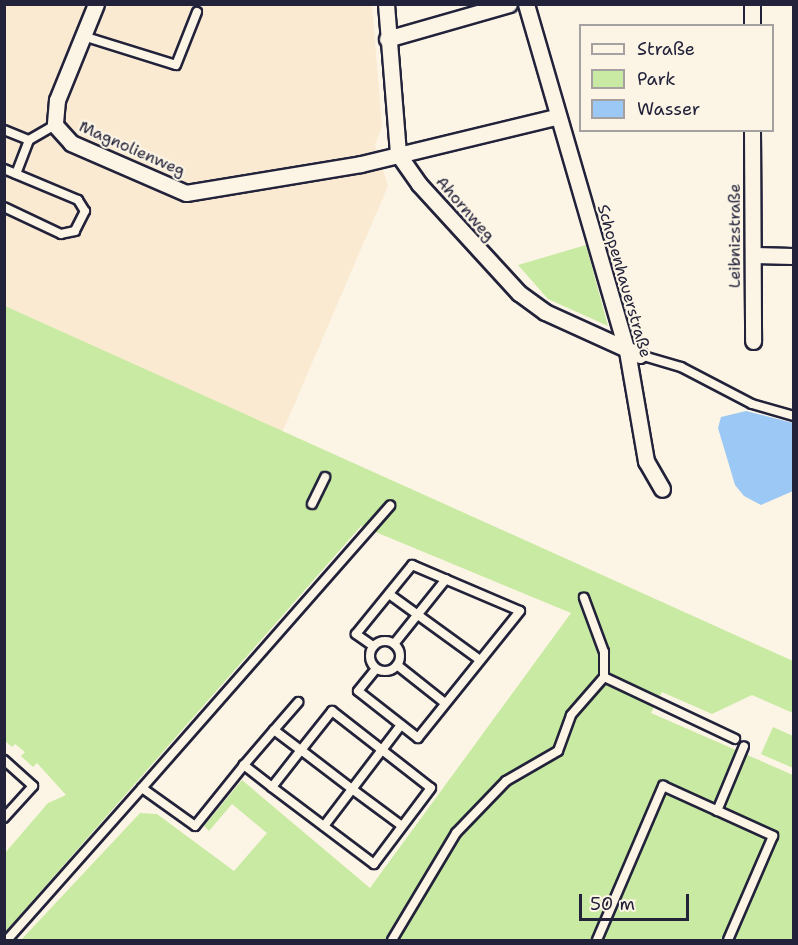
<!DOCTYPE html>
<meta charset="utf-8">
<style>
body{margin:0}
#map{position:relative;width:798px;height:945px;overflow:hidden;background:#fcf5e5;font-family:"Shantell Sans",sans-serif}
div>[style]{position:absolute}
.built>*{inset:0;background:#faead2}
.green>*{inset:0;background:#c9eaa2}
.water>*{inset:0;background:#9bc8f5}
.roads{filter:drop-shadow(2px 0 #22223b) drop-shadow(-2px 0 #22223b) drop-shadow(0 2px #22223b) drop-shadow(0 -2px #22223b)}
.lane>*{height:8px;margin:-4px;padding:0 4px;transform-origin:4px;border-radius:4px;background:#fcf5e5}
.lane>.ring{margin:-4px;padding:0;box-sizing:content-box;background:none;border:8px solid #fcf5e5;border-radius:50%}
.street>*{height:15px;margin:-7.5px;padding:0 7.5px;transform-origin:7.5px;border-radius:7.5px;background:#fcf5e5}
span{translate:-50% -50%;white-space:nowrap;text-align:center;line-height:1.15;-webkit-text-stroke:4.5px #fcf5e5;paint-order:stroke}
.street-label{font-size:16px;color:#22223b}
.frame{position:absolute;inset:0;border:6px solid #22223b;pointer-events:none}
.legend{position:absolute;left:579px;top:24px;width:195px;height:108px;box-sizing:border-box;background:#fcf5e5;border:2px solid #a5a1a1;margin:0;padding:8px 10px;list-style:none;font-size:18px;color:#22223b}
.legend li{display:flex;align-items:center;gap:12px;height:30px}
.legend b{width:30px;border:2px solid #a5a1a1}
.scale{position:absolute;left:579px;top:894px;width:110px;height:27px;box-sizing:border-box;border:3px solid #22223b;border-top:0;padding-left:8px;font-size:18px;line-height:21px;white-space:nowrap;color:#22223b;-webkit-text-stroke:4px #fcf5e5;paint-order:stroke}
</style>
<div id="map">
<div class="built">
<div style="clip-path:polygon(5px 5px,372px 5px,382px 126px,375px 145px,388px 186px,282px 433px,5px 306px)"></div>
</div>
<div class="green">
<div style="clip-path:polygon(586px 245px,608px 326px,548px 299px,518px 265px)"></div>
<div style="clip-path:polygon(5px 306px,793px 661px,793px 713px,752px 695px,712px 714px,662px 692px,651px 713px,793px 775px,793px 940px,21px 940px,140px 813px,157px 814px,234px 871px,267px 833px,232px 804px,209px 831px,204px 826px,242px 780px,370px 888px,571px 613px,361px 526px,5px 932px,5px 853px,48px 803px,66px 795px,37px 763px,33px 767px,21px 756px,25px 752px,15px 744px,12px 747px,5px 741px)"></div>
<div style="clip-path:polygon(773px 727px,793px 736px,793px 768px,761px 754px)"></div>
</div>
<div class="water">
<div style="clip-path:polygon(746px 411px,793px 423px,793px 491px,761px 505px,744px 496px,735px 485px,718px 428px,721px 417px)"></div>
</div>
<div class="roads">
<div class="lane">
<div style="left:83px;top:36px;width:97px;rotate:17.3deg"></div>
<div style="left:176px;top:65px;width:57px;rotate:-68.4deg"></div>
<div style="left:4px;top:130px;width:27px;rotate:22deg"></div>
<div style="left:29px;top:140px;width:30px;rotate:-30deg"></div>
<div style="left:4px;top:169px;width:80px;rotate:22.7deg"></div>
<div style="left:78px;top:200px;width:13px;rotate:58deg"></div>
<div style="left:85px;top:211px;width:22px;rotate:117deg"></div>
<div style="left:75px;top:231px;width:14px;rotate:168deg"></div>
<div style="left:61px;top:234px;width:63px;rotate:-154.7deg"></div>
<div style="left:16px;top:174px;width:36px;rotate:-69deg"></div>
<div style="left:640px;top:355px;width:43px;rotate:16.3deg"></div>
<div style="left:681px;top:367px;width:80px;rotate:27.5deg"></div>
<div style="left:752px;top:404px;width:44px;rotate:15.9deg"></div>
<div style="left:312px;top:504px;width:30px;rotate:-64deg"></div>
<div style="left:389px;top:594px;width:112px;rotate:36deg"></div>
<div class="ring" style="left:370px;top:641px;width:22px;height:22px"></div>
<div style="left:394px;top:644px;width:83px;rotate:-51.3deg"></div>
<div style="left:373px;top:646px;width:21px;rotate:-145deg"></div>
<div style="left:356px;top:634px;width:89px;rotate:-50.9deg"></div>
<div style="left:412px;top:565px;width:117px;rotate:23.1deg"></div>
<div style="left:520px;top:611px;width:163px;rotate:128.8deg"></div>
<div style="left:418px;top:738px;width:76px;rotate:-141.9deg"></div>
<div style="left:358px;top:691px;width:28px;rotate:-51deg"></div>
<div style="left:397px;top:665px;width:61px;rotate:38.4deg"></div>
<div style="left:604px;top:677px;width:145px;rotate:25.3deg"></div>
<div style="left:274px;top:730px;width:37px;rotate:-49deg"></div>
<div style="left:4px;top:760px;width:39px;rotate:42deg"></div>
<div style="left:33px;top:786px;width:43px;rotate:132.2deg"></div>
<div style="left:272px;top:787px;width:47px;rotate:-51.9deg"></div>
<div style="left:301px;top:750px;width:50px;rotate:-51.5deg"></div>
<div style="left:332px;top:711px;width:125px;rotate:37.9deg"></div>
<div style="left:431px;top:788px;width:95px;rotate:126.9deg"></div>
<div style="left:374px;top:864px;width:128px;rotate:-143deg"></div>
<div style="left:272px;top:787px;width:36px;rotate:-142deg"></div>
<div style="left:244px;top:765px;width:46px;rotate:-49.4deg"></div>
<div style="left:274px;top:730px;width:34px;rotate:37deg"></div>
<div style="left:301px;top:750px;width:64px;rotate:37.4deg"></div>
<div style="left:352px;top:789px;width:62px;rotate:36.5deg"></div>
<div style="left:142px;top:788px;width:376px;rotate:-48.7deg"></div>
<div style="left:717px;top:811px;width:70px;rotate:-67.4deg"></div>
<div style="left:324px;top:826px;width:127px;rotate:-52.7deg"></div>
<div style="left:7px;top:940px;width:203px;rotate:-48.4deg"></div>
<div style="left:142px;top:788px;width:65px;rotate:35.6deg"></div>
<div style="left:195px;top:826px;width:78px;rotate:-51.2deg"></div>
<div style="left:392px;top:940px;width:125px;rotate:-59.1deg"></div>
<div style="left:456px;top:833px;width:72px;rotate:-46.1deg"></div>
<div style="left:506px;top:781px;width:60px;rotate:-30deg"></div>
<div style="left:558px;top:751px;width:38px;rotate:-70deg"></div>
<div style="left:571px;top:715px;width:50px;rotate:-49deg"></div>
<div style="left:604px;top:677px;width:25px;rotate:-90deg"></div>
<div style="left:604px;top:652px;width:58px;rotate:-110.3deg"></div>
<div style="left:597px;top:940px;width:168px;rotate:-66.8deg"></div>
<div style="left:663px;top:786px;width:121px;rotate:24.4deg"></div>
<div style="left:773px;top:836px;width:113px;rotate:113.4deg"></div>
</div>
<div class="street">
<div style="left:96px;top:4px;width:104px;rotate:112.1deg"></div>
<div style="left:57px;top:100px;width:25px;rotate:95deg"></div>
<div style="left:55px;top:125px;width:24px;rotate:48deg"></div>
<div style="left:71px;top:143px;width:125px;rotate:23.5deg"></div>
<div style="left:186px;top:193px;width:177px;rotate:-9.4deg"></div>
<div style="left:361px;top:164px;width:201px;rotate:-13.6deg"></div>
<div style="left:386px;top:4px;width:150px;rotate:85.4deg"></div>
<div style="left:398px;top:154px;width:37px;rotate:55deg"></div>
<div style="left:419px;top:184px;width:148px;rotate:47.5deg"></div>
<div style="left:519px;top:293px;width:32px;rotate:36deg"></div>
<div style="left:545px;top:312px;width:104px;rotate:24.4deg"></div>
<div style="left:526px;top:4px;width:361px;rotate:73.8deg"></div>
<div style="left:627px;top:351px;width:112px;rotate:80.2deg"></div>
<div style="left:646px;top:461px;width:32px;rotate:60deg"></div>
<div style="left:752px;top:4px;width:22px;rotate:90deg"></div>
<div style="left:387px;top:39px;width:127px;rotate:-16deg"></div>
<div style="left:752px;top:130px;width:211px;rotate:89.7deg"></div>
<div style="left:753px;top:255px;width:41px;rotate:1.4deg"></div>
</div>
</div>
<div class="street-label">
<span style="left:132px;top:149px;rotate:24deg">Magnolienweg</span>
<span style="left:465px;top:209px;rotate:49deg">Ahornweg</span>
<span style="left:735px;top:236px;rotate:-90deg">Leibnizstraße</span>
<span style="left:624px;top:281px;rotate:74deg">Schopenhauerstraße</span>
</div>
<div class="frame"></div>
<ul class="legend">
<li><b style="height:8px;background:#fcf5e5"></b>Straße</li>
<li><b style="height:16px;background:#c9eaa2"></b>Park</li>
<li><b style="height:16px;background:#9bc8f5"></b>Wasser</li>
</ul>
<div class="scale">50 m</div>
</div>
